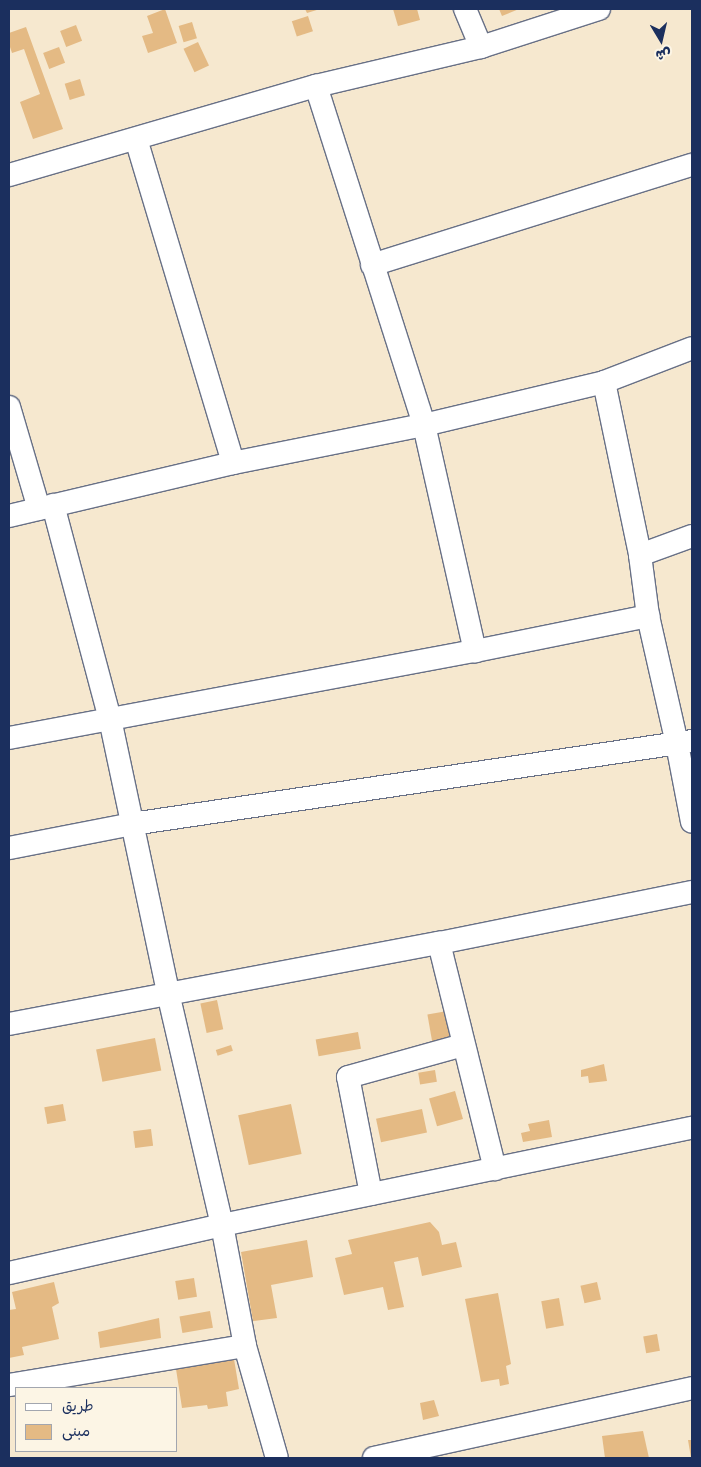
<!DOCTYPE html>
<meta charset="utf-8">
<style>
body{margin:0}
#map{position:relative;width:701px;height:1467px;overflow:hidden;background:#f6e8cf;font-family:"Patrick Hand","Playpen Sans Arabic",sans-serif}
div>[style]{position:absolute}
.building>*{inset:0;background:#e4ba84;transform-origin:0 0}
.roads{filter:drop-shadow(1px 0 #687086) drop-shadow(-1px 0 #687086) drop-shadow(0 1px #687086) drop-shadow(0 -1px #687086)}
.minor>*{height:22px;margin:-11px;padding:0 11px;transform-origin:11px;border-radius:11px;background:#fff}
span{translate:-50% -50%;white-space:nowrap;text-align:center;line-height:1.15;-webkit-text-stroke:5px #fcf5e5;paint-order:stroke}
.frame{position:absolute;inset:0;border:10px solid #1b2f5e;pointer-events:none}
.legend{position:absolute;left:15px;top:1387px;width:162px;height:65px;box-sizing:border-box;background:#fcf5e5;border:1px solid #a2a6af;margin:0;padding:6px 9px;list-style:none;font-size:15px;color:#1b2f5e}
.legend li{display:flex;align-items:center;gap:10px;height:25px}
.legend b{width:25px;border:1px solid #a2a6af}
.north{position:absolute;left:636px;top:15px;width:50px;height:50px;-webkit-text-stroke:4px #fcf5e5;paint-order:stroke;rotate:171deg;font-size:14px;font-weight:700;line-height:20px;text-align:center;color:#1b2f5e}
.north::after{content:'';display:block;margin:auto;width:18px;height:22px;background:#1b2f5e;clip-path:polygon(50% 0,100% 100%,50% 72%,0 100%)}
</style>
<div id="map">
<div class="building">
<div style="clip-path:polygon(165px 9px,177px 43px,148px 53px,142px 36px,153px 33px,147px 16px)"></div>
<div style="clip-path:polygon(305px 9px,320px 9px,307px 13px)"></div>
<div style="clip-path:polygon(393px 9px,417px 9px,420px 20px,398px 26px)"></div>
<div style="clip-path:polygon(499px 9px,519px 9px,502px 16px)"></div>
<div style="left:308px;top:16px;width:16px;height:17px;rotate:72deg"></div>
<div style="left:192px;top:22px;width:17px;height:14px;rotate:73deg"></div>
<div style="left:76px;top:25px;width:17px;height:17px;rotate:69deg"></div>
<div style="clip-path:polygon(26px 27px,63px 129px,33px 139px,20px 102px,40px 94px,24px 49px,12px 53px,9px 44px,9px 33px)"></div>
<div style="left:198px;top:42px;width:26px;height:16px;rotate:65deg"></div>
<div style="left:59px;top:47px;width:17px;height:17px;rotate:69deg"></div>
<div style="left:80px;top:79px;width:17px;height:16px;rotate:73deg"></div>
<div style="left:217px;top:1000px;width:30px;height:17px;rotate:78deg"></div>
<div style="left:453px;top:1010px;width:34px;height:26px;rotate:80deg"></div>
<div style="left:358px;top:1032px;width:17px;height:43px;rotate:80deg"></div>
<div style="left:155px;top:1038px;width:33px;height:60px;rotate:79deg"></div>
<div style="left:231px;top:1045px;width:6px;height:16px;rotate:72deg"></div>
<div style="clip-path:polygon(604px 1064px,607px 1081px,589px 1083px,588px 1076px,581px 1077px,581px 1070px)"></div>
<div style="left:435px;top:1070px;width:12px;height:17px;rotate:81deg"></div>
<div style="left:455px;top:1091px;width:29px;height:27px;rotate:74deg"></div>
<div style="left:63px;top:1104px;width:17px;height:19px;rotate:80deg"></div>
<div style="left:291px;top:1104px;width:51px;height:54px;rotate:78deg"></div>
<div style="left:422px;top:1109px;width:24px;height:47px;rotate:78deg"></div>
<div style="clip-path:polygon(549px 1120px,552px 1137px,523px 1142px,521px 1133px,530px 1131px,528px 1124px)"></div>
<div style="left:151px;top:1129px;width:17px;height:18px;rotate:83deg"></div>
<div style="clip-path:polygon(430px 1222px,439px 1232px,442px 1245px,456px 1242px,462px 1267px,422px 1276px,418px 1257px,394px 1262px,404px 1307px,388px 1310px,383px 1287px,344px 1295px,335px 1258px,352px 1254px,348px 1240px)"></div>
<div style="clip-path:polygon(307px 1240px,313px 1277px,271px 1285px,277px 1318px,253px 1321px,241px 1252px)"></div>
<div style="left:194px;top:1278px;width:19px;height:19px;rotate:81deg"></div>
<div style="clip-path:polygon(54px 1282px,59px 1303px,52px 1307px,59px 1339px,22px 1347px,24px 1355px,9px 1358px,9px 1310px,16px 1309px,12px 1292px)"></div>
<div style="left:597px;top:1282px;width:18px;height:17px;rotate:77deg"></div>
<div style="clip-path:polygon(498px 1293px,511px 1364px,506px 1366px,509px 1384px,500px 1386px,499px 1379px,481px 1382px,465px 1299px)"></div>
<div style="left:559px;top:1298px;width:28px;height:18px;rotate:80deg"></div>
<div style="left:210px;top:1311px;width:17px;height:31px;rotate:80deg"></div>
<div style="clip-path:polygon(159px 1318px,161px 1338px,100px 1348px,98px 1332px)"></div>
<div style="left:657px;top:1334px;width:17px;height:14px;rotate:80deg"></div>
<div style="clip-path:polygon(234px 1359px,239px 1389px,226px 1392px,228px 1406px,208px 1409px,207px 1405px,182px 1408px,176px 1369px)"></div>
<div style="clip-path:polygon(434px 1400px,439px 1416px,423px 1420px,420px 1403px)"></div>
<div style="clip-path:polygon(643px 1431px,649px 1458px,605px 1458px,602px 1436px)"></div>
<div style="clip-path:polygon(688px 1440px,692px 1440px,692px 1458px,691px 1458px)"></div>
</div>
<div class="roads">
<div class="minor">
<div style="left:465px;top:9px;width:41px;rotate:67.2deg"></div>
<div style="left:316px;top:86px;width:356px;rotate:72.3deg"></div>
<div style="left:424px;top:425px;width:232px;rotate:77.3deg"></div>
<div style="left:136px;top:139px;width:338px;rotate:73.3deg"></div>
<div style="left:9px;top:175px;width:320px;rotate:-16.2deg"></div>
<div style="left:316px;top:86px;width:170px;rotate:-13.3deg"></div>
<div style="left:481px;top:47px;width:124px;rotate:-17.9deg"></div>
<div style="left:372px;top:265px;width:335px;rotate:-17.4deg"></div>
<div style="left:604px;top:382px;width:177px;rotate:78.2deg"></div>
<div style="left:640px;top:555px;width:62px;rotate:82.5deg"></div>
<div style="left:648px;top:616px;width:131px;rotate:77.2deg"></div>
<div style="left:677px;top:744px;width:79px;rotate:79.1deg"></div>
<div style="left:9px;top:407px;width:106px;rotate:73.6deg"></div>
<div style="left:53px;top:505px;width:221px;rotate:75.1deg"></div>
<div style="left:110px;top:719px;width:280px;rotate:78deg"></div>
<div style="left:168px;top:993px;width:238px;rotate:76.9deg"></div>
<div style="left:222px;top:1225px;width:123px;rotate:79.2deg"></div>
<div style="left:245px;top:1346px;width:116px;rotate:74.1deg"></div>
<div style="left:9px;top:516px;width:230px;rotate:-13.3deg"></div>
<div style="left:233px;top:463px;width:195px;rotate:-11.3deg"></div>
<div style="left:424px;top:425px;width:185px;rotate:-13.4deg"></div>
<div style="left:604px;top:382px;width:94px;rotate:-21.1deg"></div>
<div style="left:640px;top:555px;width:55px;rotate:-20.1deg"></div>
<div style="left:9px;top:738px;width:474px;rotate:-10.6deg"></div>
<div style="left:475px;top:651px;width:177px;rotate:-11.4deg"></div>
<div style="left:9px;top:848px;width:125px;rotate:-11deg"></div>
<div style="left:132px;top:824px;width:566px;rotate:-8.43deg"></div>
<div style="left:439px;top:943px;width:233px;rotate:76.1deg"></div>
<div style="left:9px;top:1024px;width:438px;rotate:-10.7deg"></div>
<div style="left:439px;top:943px;width:258px;rotate:-11.4deg"></div>
<div style="left:371px;top:1194px;width:119px;rotate:-101.1deg"></div>
<div style="left:348px;top:1077px;width:119px;rotate:-15.5deg"></div>
<div style="left:9px;top:1273px;width:218px;rotate:-12.7deg"></div>
<div style="left:222px;top:1225px;width:480px;rotate:-11.7deg"></div>
<div style="left:9px;top:1385px;width:239px;rotate:-9.4deg"></div>
<div style="left:374px;top:1458px;width:326px;rotate:-12.4deg"></div>
</div>
</div>
<div class="frame"></div>
<ul class="legend">
<li><b style="height:6px;background:#fff"></b>طريق</li>
<li><b style="height:14px;background:#e4ba84"></b>مبنى</li>
</ul>
<div class="north">ش</div>
</div>
